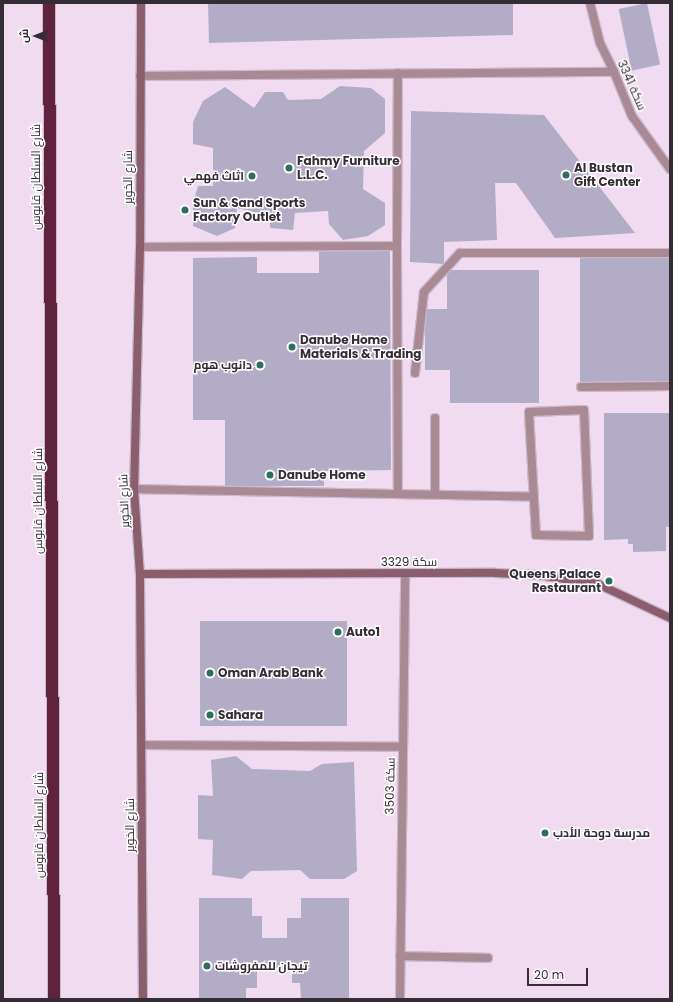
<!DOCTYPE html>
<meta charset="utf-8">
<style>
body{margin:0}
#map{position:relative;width:673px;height:1002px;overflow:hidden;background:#f1dbf1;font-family:Poppins,Cairo,sans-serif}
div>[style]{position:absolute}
.building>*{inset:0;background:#b2acc7;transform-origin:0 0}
.roads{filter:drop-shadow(1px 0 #cbb8cb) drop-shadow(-1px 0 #cbb8cb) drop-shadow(0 1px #cbb8cb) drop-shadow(0 -1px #cbb8cb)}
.lane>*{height:8px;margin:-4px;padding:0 4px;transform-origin:4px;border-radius:4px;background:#a98993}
.street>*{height:8px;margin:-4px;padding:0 4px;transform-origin:4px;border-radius:4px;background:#a98993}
.secondary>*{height:8px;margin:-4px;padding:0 4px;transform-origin:4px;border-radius:4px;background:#8a5e6d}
.highway>*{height:12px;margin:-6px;padding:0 6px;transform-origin:6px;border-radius:6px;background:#5f233c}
.dots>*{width:11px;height:11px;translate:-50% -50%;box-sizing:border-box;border:2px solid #fff;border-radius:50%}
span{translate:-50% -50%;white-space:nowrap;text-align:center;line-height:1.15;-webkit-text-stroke:3px #fff;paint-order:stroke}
.street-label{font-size:12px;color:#352d35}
.poi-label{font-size:12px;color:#352d35;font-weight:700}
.left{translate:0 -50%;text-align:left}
.right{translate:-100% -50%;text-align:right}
.frame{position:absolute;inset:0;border:4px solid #352d35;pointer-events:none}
.north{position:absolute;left:16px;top:16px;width:40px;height:40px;-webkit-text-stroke:3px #fff;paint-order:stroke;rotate:270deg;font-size:11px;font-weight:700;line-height:16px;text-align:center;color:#352d35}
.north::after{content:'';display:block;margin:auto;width:14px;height:18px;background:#352d35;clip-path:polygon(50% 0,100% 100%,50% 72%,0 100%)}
.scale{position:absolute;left:527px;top:968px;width:61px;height:18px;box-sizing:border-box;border:2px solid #352d35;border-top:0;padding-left:5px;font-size:12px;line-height:14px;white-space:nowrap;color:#352d35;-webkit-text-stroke:3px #fff;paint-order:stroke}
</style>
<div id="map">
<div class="building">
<div style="clip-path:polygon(208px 3px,513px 3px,513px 35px,209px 43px)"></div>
<div style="left:647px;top:3px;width:63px;height:29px;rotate:78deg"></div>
<div style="clip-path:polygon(340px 86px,371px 88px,385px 99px,385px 133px,364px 151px,363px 189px,385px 203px,385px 225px,368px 236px,343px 240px,329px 224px,328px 211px,295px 213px,293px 230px,270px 228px,270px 216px,237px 208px,235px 228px,217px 236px,193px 226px,193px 203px,198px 186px,213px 186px,213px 148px,193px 144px,193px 122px,203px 101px,225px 87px,254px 108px,265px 92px,283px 92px,288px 100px,321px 99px)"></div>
<div style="clip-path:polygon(411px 111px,544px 115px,635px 233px,555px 238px,516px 183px,495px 183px,497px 240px,444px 242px,444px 264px,410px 262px)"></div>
<div style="clip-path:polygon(390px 249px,391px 470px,324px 471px,324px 486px,225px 486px,225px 420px,193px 420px,193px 258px,257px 257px,257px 273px,319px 273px,319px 250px)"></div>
<div style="left:580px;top:255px;width:90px;height:129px"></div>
<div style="clip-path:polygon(447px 270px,539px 270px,539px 403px,450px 403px,450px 370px,425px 370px,425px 309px,447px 309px)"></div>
<div style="clip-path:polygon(604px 413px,670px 413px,670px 527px,666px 527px,666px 551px,633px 552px,633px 544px,628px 544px,628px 539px,604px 540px)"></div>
<div style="left:200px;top:621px;width:147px;height:105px"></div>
<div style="clip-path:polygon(236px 756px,252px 769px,310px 771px,322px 764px,354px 762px,357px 871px,344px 879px,310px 879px,300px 870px,251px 871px,242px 879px,212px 875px,213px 840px,198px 839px,198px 795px,213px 796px,211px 760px)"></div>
<div style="clip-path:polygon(199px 898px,252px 898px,252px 916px,262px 916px,262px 938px,287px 938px,287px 918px,301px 918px,301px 898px,349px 898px,349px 999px,301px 999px,300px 983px,292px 983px,292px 968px,257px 968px,257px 988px,246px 988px,246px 999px,199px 999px)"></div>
</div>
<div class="roads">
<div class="lane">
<div style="left:140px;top:76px;width:474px;rotate:-0.5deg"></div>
<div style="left:397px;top:246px;width:173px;rotate:-89.7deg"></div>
<div style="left:140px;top:247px;width:257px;rotate:-0.2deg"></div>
<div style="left:397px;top:246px;width:248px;rotate:89.8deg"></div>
<div style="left:134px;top:489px;width:400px;rotate:1.1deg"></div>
<div style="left:141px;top:745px;width:262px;rotate:0.4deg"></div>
</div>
<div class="street">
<div style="left:590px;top:3px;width:41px;rotate:76deg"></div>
<div style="left:600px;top:43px;width:32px;rotate:64deg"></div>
<div style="left:614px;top:72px;width:48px;rotate:67.8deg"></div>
<div style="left:632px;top:116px;width:65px;rotate:54.4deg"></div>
<div style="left:415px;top:373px;width:81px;rotate:-83.7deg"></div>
<div style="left:424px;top:292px;width:53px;rotate:-47.3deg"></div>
<div style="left:460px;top:253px;width:210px"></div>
<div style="left:581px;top:387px;width:89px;rotate:-0.6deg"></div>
<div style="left:584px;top:410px;width:126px;rotate:87.7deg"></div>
<div style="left:589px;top:536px;width:53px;rotate:-178.9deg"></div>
<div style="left:536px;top:535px;width:123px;rotate:-93.3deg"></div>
<div style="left:529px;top:412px;width:55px;rotate:-2.1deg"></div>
<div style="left:435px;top:494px;width:76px;rotate:-90deg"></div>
<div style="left:400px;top:956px;width:88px;rotate:1.3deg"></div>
<div style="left:400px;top:999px;width:425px;rotate:-89.3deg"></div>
</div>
<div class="secondary">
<div style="left:141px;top:3px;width:244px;rotate:90.2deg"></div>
<div style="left:140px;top:247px;width:242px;rotate:91.4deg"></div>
<div style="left:134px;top:489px;width:85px;rotate:86deg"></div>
<div style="left:140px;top:574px;width:425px;rotate:89.6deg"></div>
<div style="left:140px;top:574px;width:355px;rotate:-0.2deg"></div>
<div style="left:495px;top:573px;width:43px;rotate:2.7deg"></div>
<div style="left:538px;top:575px;width:61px;rotate:8.5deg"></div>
<div style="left:598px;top:584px;width:80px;rotate:25.3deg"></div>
</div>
<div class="highway">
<div style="left:49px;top:3px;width:996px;rotate:89.71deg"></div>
</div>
</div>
<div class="dots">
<div style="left:289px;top:168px;background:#2e6e5d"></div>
<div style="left:566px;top:175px;background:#2e6e5d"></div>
<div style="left:252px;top:176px;background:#2e6e5d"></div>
<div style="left:185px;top:210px;background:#2e6e5d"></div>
<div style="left:292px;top:347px;background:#2e6e5d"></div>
<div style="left:260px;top:365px;background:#2e6e5d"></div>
<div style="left:270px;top:475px;background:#2e6e5d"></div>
<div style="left:609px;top:581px;background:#2e6e5d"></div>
<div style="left:338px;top:632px;background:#2e6e5d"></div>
<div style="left:210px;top:673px;background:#2e6e5d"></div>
<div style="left:210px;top:715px;background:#2e6e5d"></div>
<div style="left:545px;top:833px;background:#2e6e5d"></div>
<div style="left:207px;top:966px;background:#2e6e5d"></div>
</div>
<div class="street-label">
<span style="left:632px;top:85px;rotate:66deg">سكة 3341</span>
<span style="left:36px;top:177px;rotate:-90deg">شارع السلطان قابوس</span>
<span style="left:128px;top:177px;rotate:-90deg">شارع الخوير</span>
<span style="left:38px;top:501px;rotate:-90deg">شارع السلطان قابوس</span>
<span style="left:124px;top:501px;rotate:-92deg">شارع الخوير</span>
<span style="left:409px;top:562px">سكة 3329</span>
<span style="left:390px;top:786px;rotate:-89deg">سكة 3503</span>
<span style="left:39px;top:825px;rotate:-90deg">شارع السلطان قابوس</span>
<span style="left:130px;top:825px;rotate:-90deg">شارع الخوير</span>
</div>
<div class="poi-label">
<span class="left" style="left:297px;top:168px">Fahmy Furniture<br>L.L.C.</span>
<span class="left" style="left:574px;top:175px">Al Bustan<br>Gift Center</span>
<span class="right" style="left:244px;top:176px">اثاث فهمي</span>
<span class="left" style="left:193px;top:210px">Sun &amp; Sand Sports<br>Factory Outlet</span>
<span class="left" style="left:300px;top:347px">Danube Home<br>Materials &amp; Trading</span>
<span class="right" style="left:252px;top:365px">دانوب هوم</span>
<span class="left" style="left:278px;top:475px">Danube Home</span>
<span class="right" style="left:601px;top:581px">Queens Palace<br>Restaurant</span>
<span class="left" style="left:346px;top:632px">Auto1</span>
<span class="left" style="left:218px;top:673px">Oman Arab Bank</span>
<span class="left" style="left:218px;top:715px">Sahara</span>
<span class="left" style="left:553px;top:833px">مدرسة دوحة الأدب</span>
<span class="left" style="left:215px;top:966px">تيجان للمفروشات</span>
</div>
<div class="frame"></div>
<div class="north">ش</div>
<div class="scale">20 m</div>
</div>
